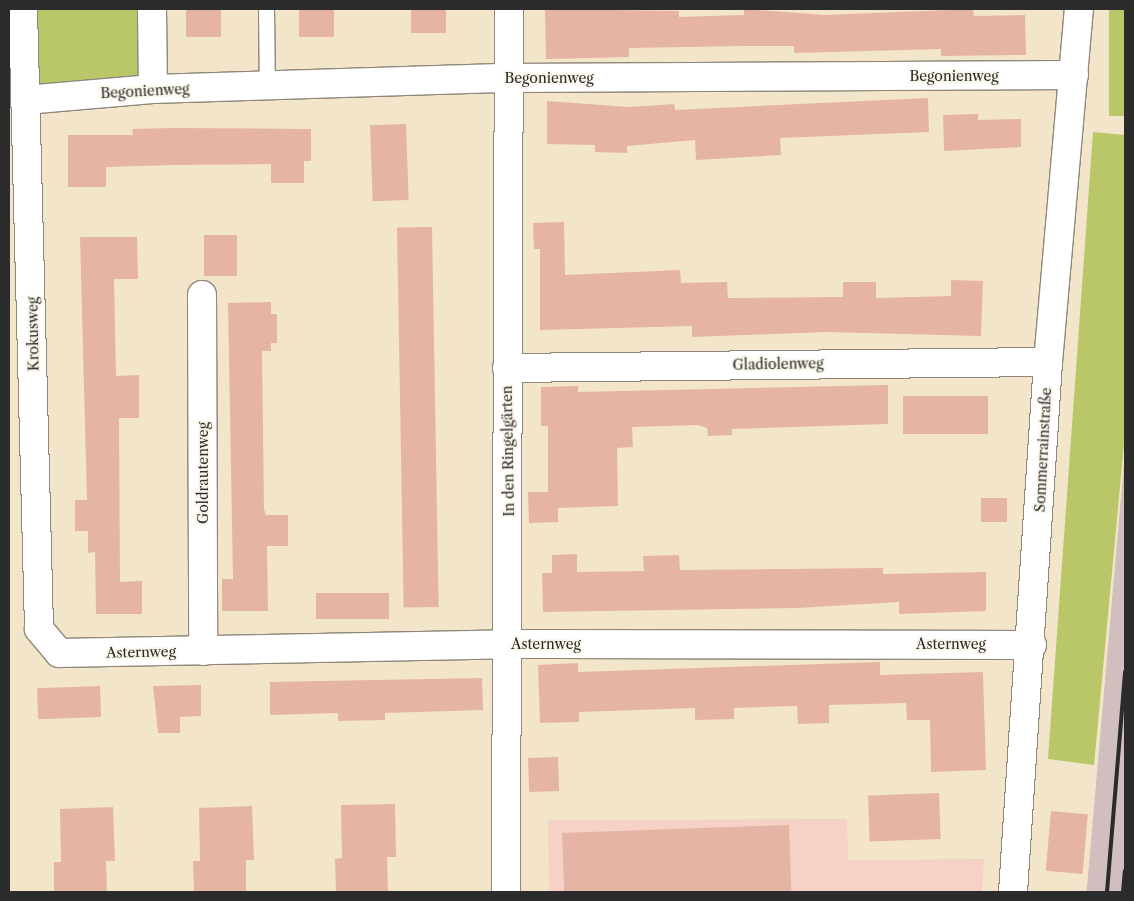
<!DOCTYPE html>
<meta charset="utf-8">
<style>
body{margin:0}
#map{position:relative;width:1134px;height:901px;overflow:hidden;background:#f3e5ca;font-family:"Libre Caslon Text",serif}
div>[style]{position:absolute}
.built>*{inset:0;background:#f6d1c5}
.industrial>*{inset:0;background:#d1bfbf}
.green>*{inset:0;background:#bac769;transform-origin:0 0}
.building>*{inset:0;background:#e6b4a5;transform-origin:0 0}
.roads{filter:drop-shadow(1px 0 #8f887a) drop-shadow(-1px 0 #8f887a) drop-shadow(0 1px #8f887a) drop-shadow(0 -1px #8f887a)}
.lane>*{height:15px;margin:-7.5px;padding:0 7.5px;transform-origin:7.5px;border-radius:7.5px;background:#fff}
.street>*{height:28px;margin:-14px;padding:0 14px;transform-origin:14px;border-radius:14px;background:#fff}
.rail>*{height:4px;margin:-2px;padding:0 2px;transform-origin:2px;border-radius:2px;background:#2b2b2b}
span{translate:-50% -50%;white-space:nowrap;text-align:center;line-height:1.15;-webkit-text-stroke:4px #fbf7ec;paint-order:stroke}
.street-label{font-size:14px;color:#2b2b2b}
.frame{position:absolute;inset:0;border:10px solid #2b2b2b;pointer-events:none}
</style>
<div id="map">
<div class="built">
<div style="clip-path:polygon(847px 819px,848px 860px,984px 859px,982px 892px,549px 892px,548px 820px)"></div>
</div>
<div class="industrial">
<div style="clip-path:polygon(1125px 451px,1125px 892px,1086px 892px,1087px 887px)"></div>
</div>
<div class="green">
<div style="left:23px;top:9px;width:129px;height:91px"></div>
<div style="left:1109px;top:9px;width:16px;height:107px"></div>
<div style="clip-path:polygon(1093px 132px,1125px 135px,1125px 433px,1094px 765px,1048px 759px)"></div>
</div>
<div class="building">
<div style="left:186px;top:9px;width:35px;height:28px"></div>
<div style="left:299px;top:9px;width:35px;height:28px"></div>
<div style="left:411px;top:9px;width:35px;height:24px"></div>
<div style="clip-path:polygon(545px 9px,679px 11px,679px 17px,744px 15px,744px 9px,825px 15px,973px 9px,974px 16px,1025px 15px,1026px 55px,941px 56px,941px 49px,794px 53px,794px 46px,744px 46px,629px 48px,629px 57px,546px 59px)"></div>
<div style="clip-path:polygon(928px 98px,929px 132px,780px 138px,781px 155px,696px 160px,695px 140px,627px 146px,627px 153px,595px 152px,595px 145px,547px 144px,547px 101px,629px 107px,674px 104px,675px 110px)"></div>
<div style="clip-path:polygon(978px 114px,978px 120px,1021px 119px,1021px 147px,944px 151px,943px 115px)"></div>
<div style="left:406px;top:124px;width:76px;height:36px;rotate:88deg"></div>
<div style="clip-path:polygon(174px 128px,311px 129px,311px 161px,304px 161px,304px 183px,271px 183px,271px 164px,174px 165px,106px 167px,106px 187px,68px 187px,68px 135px,133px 135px,132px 129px)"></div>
<div style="clip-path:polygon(564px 222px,565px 275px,680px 270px,681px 283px,727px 282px,728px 298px,843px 297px,843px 282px,876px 282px,876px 298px,951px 296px,951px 280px,983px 281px,981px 336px,826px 332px,692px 337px,692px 326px,540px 330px,540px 249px,534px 249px,533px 223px)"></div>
<div style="left:432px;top:227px;width:380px;height:35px;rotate:89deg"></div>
<div style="left:204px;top:235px;width:33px;height:41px"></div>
<div style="clip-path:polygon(80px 237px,137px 237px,138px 279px,114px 279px,116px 376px,139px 375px,139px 418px,119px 418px,120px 582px,142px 581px,142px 614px,96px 614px,95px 552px,88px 553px,88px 531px,75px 531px,75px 500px,87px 500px)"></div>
<div style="clip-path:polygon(271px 302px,271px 314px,277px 314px,277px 343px,271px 343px,271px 351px,262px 351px,264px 509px,266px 515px,288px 515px,288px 546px,267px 546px,268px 611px,222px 611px,222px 579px,233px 579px,228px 303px)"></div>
<div style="clip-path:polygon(888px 385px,888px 424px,732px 429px,732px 435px,708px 436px,707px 428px,698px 425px,632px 427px,633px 447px,617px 448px,618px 506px,558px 508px,558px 522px,529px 523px,528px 492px,548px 492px,548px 426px,541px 426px,541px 387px,578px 386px,578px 392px)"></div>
<div style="left:988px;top:396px;width:38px;height:85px;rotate:90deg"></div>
<div style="left:1007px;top:498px;width:24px;height:26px;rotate:90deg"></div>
<div style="clip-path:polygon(577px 554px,577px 572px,644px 571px,643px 556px,679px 555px,680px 570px,883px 568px,883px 574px,986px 572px,986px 611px,899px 614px,899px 602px,798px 608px,543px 612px,542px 573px,552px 573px,552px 555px)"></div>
<div style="left:316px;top:593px;width:73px;height:26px"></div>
<div style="clip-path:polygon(880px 662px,880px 675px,983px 672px,986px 770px,931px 772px,930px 720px,907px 720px,906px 703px,829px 705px,829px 723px,798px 724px,797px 706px,734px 708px,734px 719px,695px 720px,695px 708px,579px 712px,579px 722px,540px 723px,538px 665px,578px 663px,578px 672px)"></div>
<div style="clip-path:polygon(482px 678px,483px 710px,385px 713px,385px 720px,338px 721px,338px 713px,270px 715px,270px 682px)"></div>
<div style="clip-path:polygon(201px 685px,201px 716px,180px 717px,180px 733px,158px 733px,153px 686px)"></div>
<div style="left:100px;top:686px;width:31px;height:63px;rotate:88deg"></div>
<div style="left:558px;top:757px;width:34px;height:30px;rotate:88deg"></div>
<div style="left:939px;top:793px;width:46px;height:71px;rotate:88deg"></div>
<div style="clip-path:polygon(395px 804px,396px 857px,387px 857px,388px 892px,336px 892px,335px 859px,342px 858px,341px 805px)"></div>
<div style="clip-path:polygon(252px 806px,254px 860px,246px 860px,246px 892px,194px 892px,193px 861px,200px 861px,199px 808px)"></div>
<div style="clip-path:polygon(113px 807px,115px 861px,106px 861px,107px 892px,54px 892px,54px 862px,61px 862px,60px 809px)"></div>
<div style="left:1051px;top:811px;width:37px;height:60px;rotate:5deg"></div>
<div style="left:789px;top:825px;width:67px;height:227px;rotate:88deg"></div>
</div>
<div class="roads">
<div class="lane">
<div style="left:266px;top:9px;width:77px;rotate:89.3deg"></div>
</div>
<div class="street">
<div style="left:23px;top:9px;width:620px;rotate:88.52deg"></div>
<div style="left:39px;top:629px;width:31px;rotate:50deg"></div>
<div style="left:59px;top:653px;width:451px;rotate:-1.1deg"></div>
<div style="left:510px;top:644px;width:522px;rotate:0.11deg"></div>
<div style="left:152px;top:9px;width:80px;rotate:89.3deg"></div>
<div style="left:25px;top:100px;width:128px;rotate:-4.9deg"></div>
<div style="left:153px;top:89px;width:355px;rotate:-1.8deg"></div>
<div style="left:508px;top:78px;width:566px;rotate:-0.3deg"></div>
<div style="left:202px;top:295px;width:356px;rotate:89.8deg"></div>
<div style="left:507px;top:368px;width:541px;rotate:-0.64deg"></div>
<div style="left:506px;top:892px;width:883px;rotate:-89.81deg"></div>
<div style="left:1013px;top:892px;width:531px;rotate:-86.22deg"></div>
<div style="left:1048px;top:362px;width:354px;rotate:-85deg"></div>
</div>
</div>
<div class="rail">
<div style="left:1107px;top:892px;width:221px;rotate:-85.3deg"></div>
<div style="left:1123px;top:892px;width:21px;rotate:-85deg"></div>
</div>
<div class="street-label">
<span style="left:954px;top:76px">Begonienweg</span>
<span style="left:549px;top:78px">Begonienweg</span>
<span style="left:145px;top:91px;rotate:-3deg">Begonienweg</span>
<span style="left:33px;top:334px;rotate:-91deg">Krokusweg</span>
<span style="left:778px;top:364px;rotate:-1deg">Gladiolenweg</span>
<span style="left:1043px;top:450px;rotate:-87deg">Sommerrainstraße</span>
<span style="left:508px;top:451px;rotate:-91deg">In den Ringelgärten</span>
<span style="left:203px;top:473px;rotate:-90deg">Goldrautenweg</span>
<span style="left:546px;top:644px">Asternweg</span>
<span style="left:951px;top:644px">Asternweg</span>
<span style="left:141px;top:652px;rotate:-1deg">Asternweg</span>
</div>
<div class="frame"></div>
</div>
